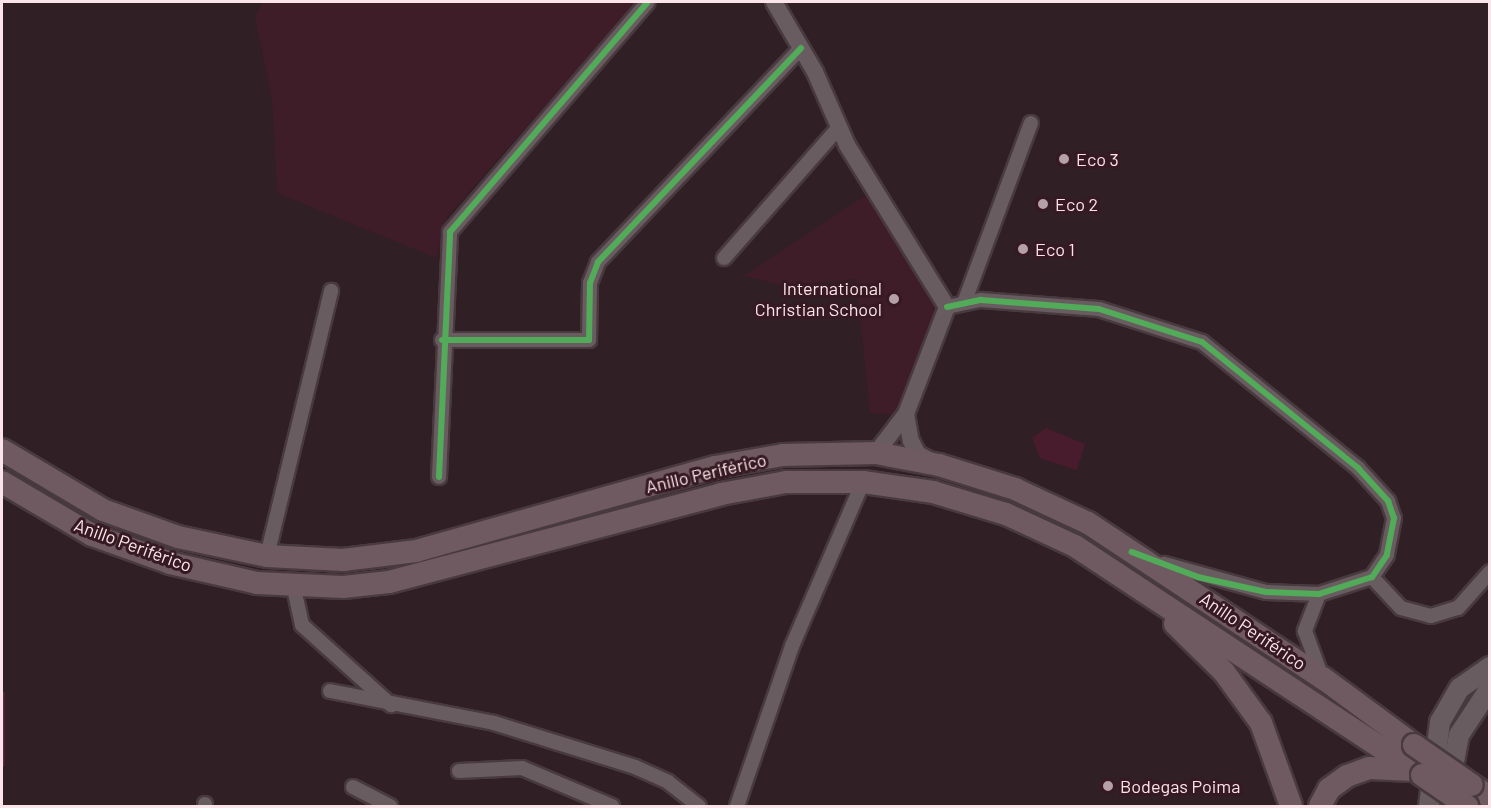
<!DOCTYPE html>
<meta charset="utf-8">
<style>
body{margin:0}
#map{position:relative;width:1491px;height:808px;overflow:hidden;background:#301f25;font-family:Barlow,sans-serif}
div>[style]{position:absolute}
.built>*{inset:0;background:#3e1c28}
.green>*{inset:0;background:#491c2d}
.stream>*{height:4.5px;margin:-2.25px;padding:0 2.25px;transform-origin:2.25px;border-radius:2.25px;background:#69233e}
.roads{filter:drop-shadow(2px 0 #483a3e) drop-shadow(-2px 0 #483a3e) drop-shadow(0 2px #483a3e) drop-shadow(0 -2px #483a3e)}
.minor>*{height:14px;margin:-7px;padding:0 7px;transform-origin:7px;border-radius:7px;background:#695c60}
.tertiary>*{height:16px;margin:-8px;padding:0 8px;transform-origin:8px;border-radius:8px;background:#695c60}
.secondary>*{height:20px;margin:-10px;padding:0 10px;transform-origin:10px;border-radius:10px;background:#695c60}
.trunk>*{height:22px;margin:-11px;padding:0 11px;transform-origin:11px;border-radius:11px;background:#6e5a60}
.bridges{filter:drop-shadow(2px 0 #483a3e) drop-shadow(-2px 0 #483a3e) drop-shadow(0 2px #483a3e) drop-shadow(0 -2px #483a3e)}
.trunk-bridge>*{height:22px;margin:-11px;padding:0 11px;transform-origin:11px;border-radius:11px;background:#6e5a60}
.cycleway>*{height:6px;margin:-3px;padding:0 3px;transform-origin:3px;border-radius:3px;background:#51ab58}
.dots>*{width:16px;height:16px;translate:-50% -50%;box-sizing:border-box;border:3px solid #361922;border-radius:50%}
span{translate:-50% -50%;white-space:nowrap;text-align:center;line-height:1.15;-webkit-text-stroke:6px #361922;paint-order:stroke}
.poi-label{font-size:18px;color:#fbe5eb}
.left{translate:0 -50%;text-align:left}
.right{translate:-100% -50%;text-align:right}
.street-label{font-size:18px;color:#fbe5eb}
.frame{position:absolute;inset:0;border:3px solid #fbe5eb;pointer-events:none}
</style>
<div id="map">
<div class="built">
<div style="clip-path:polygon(262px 2px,637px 2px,447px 217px,436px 258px,277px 193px,272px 98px,255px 18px)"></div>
<div style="clip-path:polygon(869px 193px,919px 273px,937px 313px,897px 415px,870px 413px,856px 279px,781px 285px,744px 276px)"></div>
</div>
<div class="green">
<div style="clip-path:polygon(1046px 428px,1085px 444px,1077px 470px,1040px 458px,1032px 438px)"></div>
</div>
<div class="stream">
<div style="left:2px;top:693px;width:71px;rotate:90deg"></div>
</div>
<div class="roads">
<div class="minor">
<div style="left:724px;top:258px;width:174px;rotate:-48.7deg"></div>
<div style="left:964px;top:303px;width:192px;rotate:-69.6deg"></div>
<div style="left:947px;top:307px;width:35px;rotate:-12deg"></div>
<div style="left:981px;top:300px;width:118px;rotate:4.4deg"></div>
<div style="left:1099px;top:309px;width:108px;rotate:17.8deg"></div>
<div style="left:1202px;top:342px;width:201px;rotate:38.9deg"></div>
<div style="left:1358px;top:468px;width:45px;rotate:47.7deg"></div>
<div style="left:1388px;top:501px;width:18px;rotate:71deg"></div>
<div style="left:1394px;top:518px;width:38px;rotate:101deg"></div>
<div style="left:1387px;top:555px;width:27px;rotate:124deg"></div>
<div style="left:1372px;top:577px;width:56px;rotate:162.2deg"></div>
<div style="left:1319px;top:594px;width:53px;rotate:-177.8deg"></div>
<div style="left:1266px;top:592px;width:106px;rotate:-164.6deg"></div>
<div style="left:442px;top:340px;width:147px"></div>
<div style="left:589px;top:340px;width:57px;rotate:-89deg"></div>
<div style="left:590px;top:283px;width:22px;rotate:-69deg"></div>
<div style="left:598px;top:262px;width:295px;rotate:-46.5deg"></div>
<div style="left:439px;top:477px;width:245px;rotate:-87.4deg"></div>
<div style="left:450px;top:232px;width:303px;rotate:-49.3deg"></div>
<div style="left:267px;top:556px;width:273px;rotate:-76.4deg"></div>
<div style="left:1372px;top:577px;width:42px;rotate:46.9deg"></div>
<div style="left:1401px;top:608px;width:31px;rotate:15deg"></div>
<div style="left:1431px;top:616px;width:28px;rotate:-17deg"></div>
<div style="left:1458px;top:608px;width:48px;rotate:-48.4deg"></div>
<div style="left:293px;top:584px;width:42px;rotate:77.6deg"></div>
<div style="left:302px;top:625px;width:120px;rotate:42deg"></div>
<div style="left:1319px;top:594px;width:40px;rotate:111deg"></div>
<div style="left:1305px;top:631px;width:44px;rotate:69.9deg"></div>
<div style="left:330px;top:691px;width:167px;rotate:11deg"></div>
<div style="left:494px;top:723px;width:148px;rotate:17.3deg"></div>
<div style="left:635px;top:767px;width:36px;rotate:24deg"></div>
<div style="left:668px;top:782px;width:39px;rotate:38deg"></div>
<div style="left:459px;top:771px;width:63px;rotate:-2.7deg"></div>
<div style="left:522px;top:768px;width:98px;rotate:22.9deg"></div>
<div style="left:353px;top:787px;width:42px;rotate:27.2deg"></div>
<div style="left:205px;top:804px;width:2px;rotate:90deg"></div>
<div style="left:737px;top:806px;width:169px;rotate:-71deg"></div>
<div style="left:792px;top:646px;width:179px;rotate:-66.6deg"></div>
</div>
<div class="tertiary">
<div style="left:774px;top:2px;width:81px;rotate:59.6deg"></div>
<div style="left:815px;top:72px;width:80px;rotate:66.3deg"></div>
<div style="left:847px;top:145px;width:190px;rotate:58.3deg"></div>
<div style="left:947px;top:307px;width:115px;rotate:111deg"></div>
<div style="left:906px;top:414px;width:49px;rotate:127.6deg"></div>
<div style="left:906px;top:414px;width:27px;rotate:80deg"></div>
<div style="left:911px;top:441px;width:15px;rotate:62deg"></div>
<div style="left:918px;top:454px;width:17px;rotate:28deg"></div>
</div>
<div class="secondary">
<div style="left:1450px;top:783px;width:49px;rotate:-79.4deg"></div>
<div style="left:1459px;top:735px;width:56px;rotate:-56.6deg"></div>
<div style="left:1429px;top:806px;width:85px;rotate:-82.5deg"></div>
<div style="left:1440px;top:722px;width:39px;rotate:-60deg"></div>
<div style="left:1460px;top:688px;width:37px;rotate:-35deg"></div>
</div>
<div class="trunk">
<div style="left:2px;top:450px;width:117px;rotate:30.7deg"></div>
<div style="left:103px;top:510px;width:80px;rotate:19.8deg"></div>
<div style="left:178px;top:537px;width:91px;rotate:12.1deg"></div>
<div style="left:267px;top:556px;width:76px;rotate:3deg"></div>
<div style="left:343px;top:560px;width:74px;rotate:-7deg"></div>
<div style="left:416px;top:551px;width:311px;rotate:-15.7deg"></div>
<div style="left:715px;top:467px;width:69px;rotate:-10deg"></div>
<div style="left:783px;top:455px;width:93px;rotate:-1.2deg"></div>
<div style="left:876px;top:453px;width:64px;rotate:10.8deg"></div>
<div style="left:939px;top:465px;width:80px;rotate:17.5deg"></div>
<div style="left:1015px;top:489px;width:81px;rotate:25deg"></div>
<div style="left:1088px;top:523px;width:283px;rotate:33.5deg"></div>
<div style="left:1324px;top:679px;width:112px;rotate:36.3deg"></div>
<div style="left:2px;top:482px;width:104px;rotate:30.5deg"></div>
<div style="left:92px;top:535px;width:83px;rotate:19.7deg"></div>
<div style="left:170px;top:563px;width:89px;rotate:12.9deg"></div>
<div style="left:257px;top:583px;width:86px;rotate:2.7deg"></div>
<div style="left:343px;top:587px;width:46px;rotate:-6.2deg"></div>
<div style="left:389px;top:582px;width:343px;rotate:-14.8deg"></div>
<div style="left:721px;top:494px;width:66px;rotate:-10.5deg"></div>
<div style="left:786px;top:482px;width:77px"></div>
<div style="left:863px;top:482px;width:71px;rotate:8.1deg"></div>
<div style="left:933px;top:492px;width:76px;rotate:16.8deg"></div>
<div style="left:1006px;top:514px;width:76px;rotate:24.9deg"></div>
<div style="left:1075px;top:546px;width:416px;rotate:33.4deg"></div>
<div style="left:1175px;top:624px;width:69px;rotate:44.4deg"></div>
<div style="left:1224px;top:672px;width:63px;rotate:54deg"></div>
<div style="left:1261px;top:723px;width:88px;rotate:70.1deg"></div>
<div style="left:1472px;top:785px;width:22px;rotate:34deg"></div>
<div style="left:1320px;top:806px;width:19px;rotate:-62deg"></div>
<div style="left:1329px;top:789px;width:22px;rotate:-36deg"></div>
<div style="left:1347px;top:776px;width:23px;rotate:-20deg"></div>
<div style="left:1369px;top:768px;width:43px;rotate:2.7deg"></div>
</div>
</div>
<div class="bridges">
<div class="trunk-bridge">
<div style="left:1414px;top:745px;width:70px;rotate:34.6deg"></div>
<div style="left:1422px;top:775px;width:55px;rotate:34.6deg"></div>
</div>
</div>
<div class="cycleway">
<div style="left:947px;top:307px;width:35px;rotate:-12deg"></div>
<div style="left:981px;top:300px;width:118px;rotate:4.4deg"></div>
<div style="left:1099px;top:309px;width:108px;rotate:17.8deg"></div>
<div style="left:1202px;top:342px;width:201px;rotate:38.9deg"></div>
<div style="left:1358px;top:468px;width:45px;rotate:47.7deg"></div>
<div style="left:1388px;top:501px;width:18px;rotate:71deg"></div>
<div style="left:1394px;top:518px;width:38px;rotate:101deg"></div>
<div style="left:1387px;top:555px;width:27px;rotate:124deg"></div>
<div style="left:1372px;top:577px;width:56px;rotate:162.2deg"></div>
<div style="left:1319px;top:594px;width:53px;rotate:-177.8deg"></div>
<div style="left:1266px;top:592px;width:70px;rotate:-167.6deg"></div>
<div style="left:1198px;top:577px;width:71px;rotate:-159.3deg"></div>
<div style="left:442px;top:340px;width:147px"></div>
<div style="left:589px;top:340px;width:57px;rotate:-89deg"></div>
<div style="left:590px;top:283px;width:22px;rotate:-69deg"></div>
<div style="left:598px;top:262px;width:295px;rotate:-46.5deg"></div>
<div style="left:439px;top:477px;width:245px;rotate:-87.4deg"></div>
<div style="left:450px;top:232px;width:303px;rotate:-49.3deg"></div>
</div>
<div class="dots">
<div style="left:1064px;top:159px;background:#b4a0a6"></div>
<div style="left:1043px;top:204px;background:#b4a0a6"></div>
<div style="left:1023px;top:249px;background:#b4a0a6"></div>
<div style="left:894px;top:299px;background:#b4a0a6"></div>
<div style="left:1108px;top:786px;background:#b4a0a6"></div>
</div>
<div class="poi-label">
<span class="left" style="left:1076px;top:159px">Eco 3</span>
<span class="left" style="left:1055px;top:204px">Eco 2</span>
<span class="left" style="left:1035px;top:249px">Eco 1</span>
<span class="right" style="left:882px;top:299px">International<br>Christian School</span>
<span class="left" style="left:1120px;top:786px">Bodegas Poima</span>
</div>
<div class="street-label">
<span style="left:706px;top:473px;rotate:-13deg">Anillo Periférico</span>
<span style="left:133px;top:545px;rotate:20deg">Anillo Periférico</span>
<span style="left:1253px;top:631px;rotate:34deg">Anillo Periférico</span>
</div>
<div class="frame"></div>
</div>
